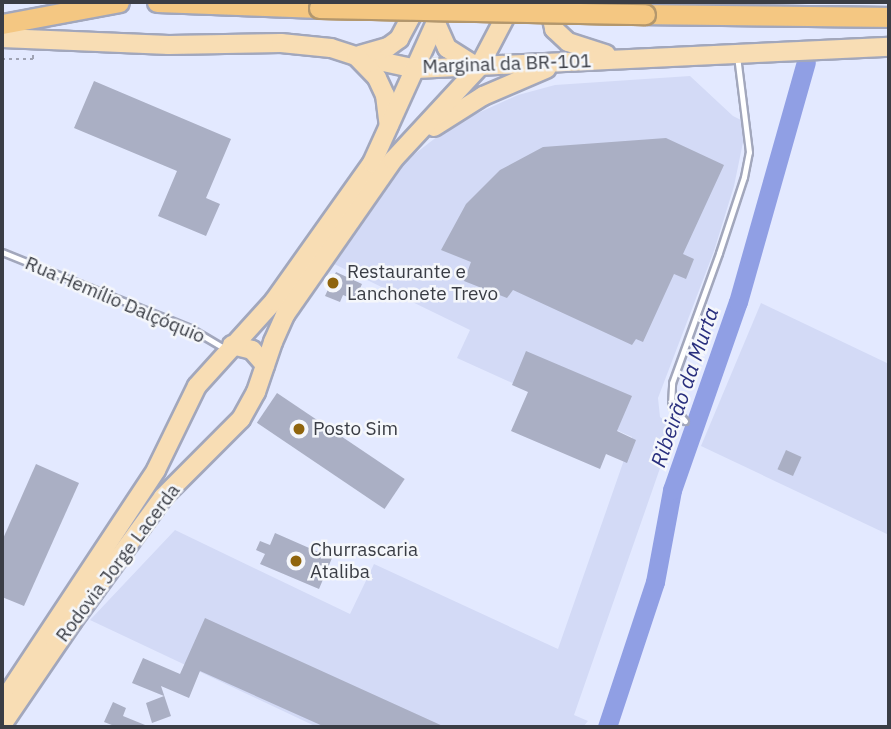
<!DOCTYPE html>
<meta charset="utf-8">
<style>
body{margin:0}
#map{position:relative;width:891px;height:729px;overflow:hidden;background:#e3e9ff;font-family:"IBM Plex Sans",sans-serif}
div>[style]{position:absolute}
.built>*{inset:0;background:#d3daf6}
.river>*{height:19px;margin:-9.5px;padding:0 9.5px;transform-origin:9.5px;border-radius:9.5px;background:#909fe4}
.building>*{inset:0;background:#aaafc4;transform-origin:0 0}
.path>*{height:2px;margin-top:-1px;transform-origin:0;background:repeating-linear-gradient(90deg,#9fa3b4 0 3.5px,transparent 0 7px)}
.roads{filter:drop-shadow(2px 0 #a2a7bc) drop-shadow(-2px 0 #a2a7bc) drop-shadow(0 2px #a2a7bc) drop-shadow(0 -2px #a2a7bc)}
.lane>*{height:5px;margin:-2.5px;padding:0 2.5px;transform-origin:2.5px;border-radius:2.5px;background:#fff}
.primary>*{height:18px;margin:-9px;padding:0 9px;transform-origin:9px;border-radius:9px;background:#f8ddb4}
.highway>*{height:19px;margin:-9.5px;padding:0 9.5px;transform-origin:9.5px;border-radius:9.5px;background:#f4c782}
.bridges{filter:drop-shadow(2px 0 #b3976d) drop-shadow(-2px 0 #b3976d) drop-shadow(0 2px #b3976d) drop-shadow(0 -2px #b3976d)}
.highway-bridge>*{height:19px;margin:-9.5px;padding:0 9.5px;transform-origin:9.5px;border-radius:9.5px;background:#f4c782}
.dots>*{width:19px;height:19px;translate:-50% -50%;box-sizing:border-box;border:4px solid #f5f7fb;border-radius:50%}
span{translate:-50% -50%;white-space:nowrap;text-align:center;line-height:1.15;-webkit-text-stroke:5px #f5f7fb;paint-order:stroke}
.street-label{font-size:19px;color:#3a3d45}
.poi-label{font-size:19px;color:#3a3d45}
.left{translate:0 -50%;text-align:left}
.water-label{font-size:21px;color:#292f7e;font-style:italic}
.frame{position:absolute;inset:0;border:4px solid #3a3d45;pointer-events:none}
</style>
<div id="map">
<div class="built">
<div style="clip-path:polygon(690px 76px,733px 116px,747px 123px,734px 186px,714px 251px,658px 398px,660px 417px,674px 428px,574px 715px,588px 721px,583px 727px,317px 727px,90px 620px,175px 530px,350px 614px,374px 564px,558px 649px,632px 437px,457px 358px,470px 330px,328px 261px,403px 163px,447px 129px,476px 114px,518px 95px,555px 85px)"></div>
<div style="clip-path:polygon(761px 303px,889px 364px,889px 535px,701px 446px)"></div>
</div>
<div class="river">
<div style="left:607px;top:727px;width:153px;rotate:-71.7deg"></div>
<div style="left:655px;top:582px;width:94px;rotate:-79.5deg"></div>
<div style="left:672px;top:490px;width:199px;rotate:-70.7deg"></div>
<div style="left:738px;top:302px;width:249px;rotate:-74.2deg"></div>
</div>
<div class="building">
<div style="clip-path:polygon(94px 81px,231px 139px,206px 198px,220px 204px,206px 236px,158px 216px,177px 171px,74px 128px)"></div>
<div style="clip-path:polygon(666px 138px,724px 165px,683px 254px,694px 259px,686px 279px,674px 274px,643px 342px,636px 339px,632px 345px,513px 290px,507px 298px,464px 281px,471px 262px,441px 250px,466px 204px,500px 170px,543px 147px)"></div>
<div style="clip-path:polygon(336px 272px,362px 284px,355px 300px,343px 295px,340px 302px,325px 296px)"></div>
<div style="clip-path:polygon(526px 351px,632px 396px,617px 431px,636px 440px,627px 463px,606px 454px,600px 469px,511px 431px,528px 392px,512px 385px)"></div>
<div style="left:277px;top:393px;width:154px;height:36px;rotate:34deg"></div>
<div style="left:786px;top:450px;width:17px;height:21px;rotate:24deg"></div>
<div style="clip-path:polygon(36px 464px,79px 483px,24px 606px,2px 597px,2px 541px)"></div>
<div style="clip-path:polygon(275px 533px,332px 558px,319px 589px,260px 564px,265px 554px,256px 550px,260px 541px,270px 545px)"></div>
<div style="clip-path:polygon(205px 618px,445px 727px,325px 727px,200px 671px,189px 698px,161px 686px,171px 716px,152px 723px,146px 703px,164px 696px,132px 683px,143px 658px,180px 674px)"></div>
<div style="clip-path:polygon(113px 702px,126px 708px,123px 716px,150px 727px,117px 727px,104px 722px)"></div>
</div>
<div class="path">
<div style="left:2px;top:59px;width:31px"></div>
<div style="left:33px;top:59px;width:4px;rotate:-90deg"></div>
</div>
<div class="roads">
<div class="lane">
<div style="left:2px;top:252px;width:203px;rotate:22deg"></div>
<div style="left:190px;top:328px;width:43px;rotate:30.7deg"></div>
<div style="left:685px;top:421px;width:21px;rotate:-131deg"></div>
<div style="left:671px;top:405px;width:22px;rotate:-87deg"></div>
<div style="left:672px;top:383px;width:138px;rotate:-70.1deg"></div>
<div style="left:719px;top:253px;width:80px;rotate:-71.8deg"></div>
<div style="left:744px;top:177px;width:25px;rotate:-79deg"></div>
<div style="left:749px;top:152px;width:97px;rotate:-97.1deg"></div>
</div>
<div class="primary">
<div style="left:548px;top:2px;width:28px;rotate:77deg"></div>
<div style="left:554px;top:29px;width:19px;rotate:43deg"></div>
<div style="left:568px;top:42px;width:40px;rotate:18deg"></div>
<div style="left:435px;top:21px;width:30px;rotate:66deg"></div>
<div style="left:447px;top:48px;width:34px;rotate:32deg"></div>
<div style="left:2px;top:38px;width:167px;rotate:2.4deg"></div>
<div style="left:169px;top:45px;width:112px;rotate:-1deg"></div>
<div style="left:281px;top:43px;width:50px;rotate:5.7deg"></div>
<div style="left:331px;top:48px;width:26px;rotate:18deg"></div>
<div style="left:356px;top:56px;width:61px;rotate:12.2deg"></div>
<div style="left:416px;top:69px;width:474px;rotate:-2.7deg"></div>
<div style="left:360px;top:55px;width:29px;rotate:-16deg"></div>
<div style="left:388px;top:47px;width:14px;rotate:-36deg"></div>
<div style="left:399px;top:39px;width:27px;rotate:-62deg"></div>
<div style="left:412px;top:15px;width:13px;rotate:-81deg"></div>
<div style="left:356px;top:56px;width:30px;rotate:46deg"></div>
<div style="left:377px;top:78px;width:19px;rotate:65deg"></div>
<div style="left:385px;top:95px;width:31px;rotate:83deg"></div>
<div style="left:434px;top:127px;width:58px;rotate:-32.3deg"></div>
<div style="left:483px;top:96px;width:69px;rotate:-23.2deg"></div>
<div style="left:232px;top:345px;width:21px;rotate:14deg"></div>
<div style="left:252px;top:350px;width:20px;rotate:49deg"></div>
<div style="left:2px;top:703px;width:279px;rotate:-56.5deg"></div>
<div style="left:156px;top:470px;width:93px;rotate:-64deg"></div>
<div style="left:197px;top:386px;width:115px;rotate:-47.8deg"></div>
<div style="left:274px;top:301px;width:169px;rotate:-54.6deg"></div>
<div style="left:372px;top:163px;width:177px;rotate:-65.6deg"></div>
<div style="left:2px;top:725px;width:125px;rotate:-55.8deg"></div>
<div style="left:72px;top:622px;width:155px;rotate:-53.9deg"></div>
<div style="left:163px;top:497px;width:110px;rotate:-45deg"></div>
<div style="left:241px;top:419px;width:31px;rotate:-61deg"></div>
<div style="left:256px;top:392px;width:53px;rotate:-71.2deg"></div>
<div style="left:273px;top:342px;width:30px;rotate:-66deg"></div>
<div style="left:285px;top:315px;width:189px;rotate:-55.1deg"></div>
<div style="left:393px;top:160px;width:127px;rotate:-47.2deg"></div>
<div style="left:479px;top:67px;width:73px;rotate:-62.4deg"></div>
</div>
<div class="highway">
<div style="left:157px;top:2px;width:162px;rotate:2.1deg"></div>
<div style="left:645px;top:14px;width:244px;rotate:0.7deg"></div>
<div style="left:2px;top:24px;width:119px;rotate:-10.6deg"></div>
</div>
</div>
<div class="bridges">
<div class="highway-bridge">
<div style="left:319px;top:8px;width:326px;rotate:1.1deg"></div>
</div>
</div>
<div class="dots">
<div style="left:333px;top:283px;background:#90650d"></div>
<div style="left:299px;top:429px;background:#90650d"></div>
<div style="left:296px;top:561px;background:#90650d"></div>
</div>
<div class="street-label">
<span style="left:507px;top:64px;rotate:-2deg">Marginal da BR-101</span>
<span style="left:115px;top:300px;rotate:23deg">Rua Hemílio Dalçóquio</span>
<span style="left:118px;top:563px;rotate:-53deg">Rodovia Jorge Lacerda</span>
</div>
<div class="poi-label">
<span class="left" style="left:347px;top:283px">Restaurante e<br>Lanchonete Trevo</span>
<span class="left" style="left:313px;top:429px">Posto Sim</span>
<span class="left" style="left:310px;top:561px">Churrascaria<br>Ataliba</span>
</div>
<div class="water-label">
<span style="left:684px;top:387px;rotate:-71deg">Ribeirão da Murta</span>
</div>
<div class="frame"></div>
</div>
